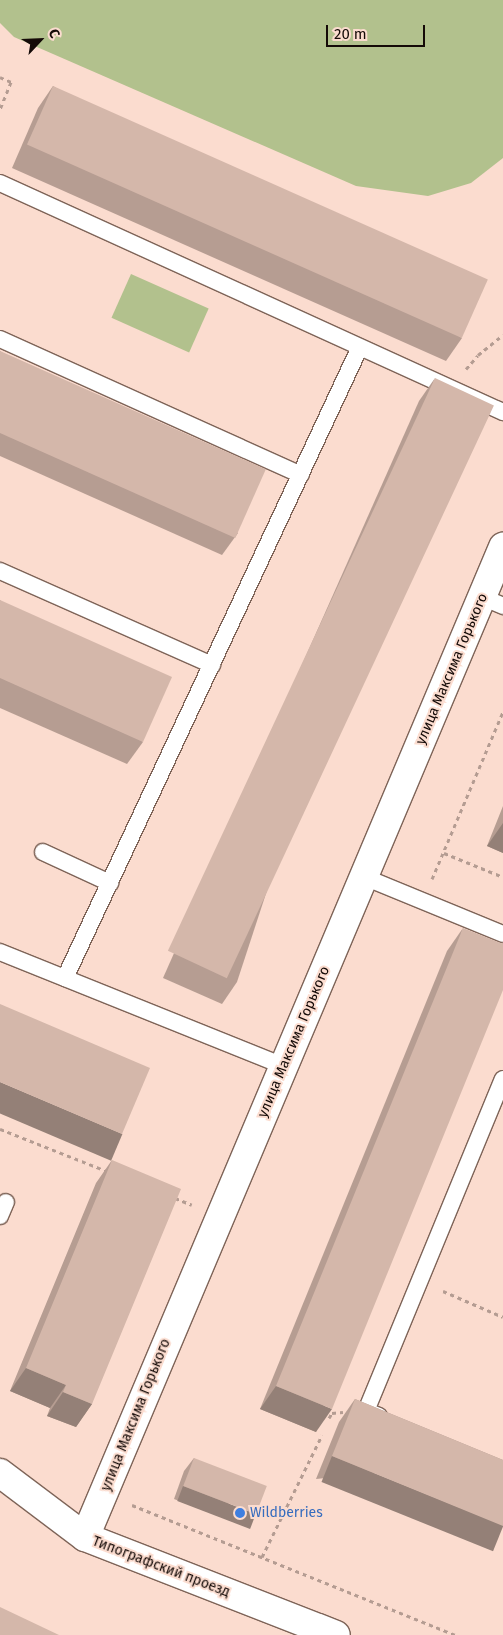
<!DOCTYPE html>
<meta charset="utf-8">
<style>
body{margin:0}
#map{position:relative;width:503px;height:1635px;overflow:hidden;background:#fbdccf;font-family:"Fira Sans",sans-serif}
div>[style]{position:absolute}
.green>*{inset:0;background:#b2c18d;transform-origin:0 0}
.path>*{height:3px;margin-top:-1.5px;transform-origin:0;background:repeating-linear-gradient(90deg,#b49c92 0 4px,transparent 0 8px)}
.roads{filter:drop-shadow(1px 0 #7e6458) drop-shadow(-1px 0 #7e6458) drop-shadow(0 1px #7e6458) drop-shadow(0 -1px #7e6458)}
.service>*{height:16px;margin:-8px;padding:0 8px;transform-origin:8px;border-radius:8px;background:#fff}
.minor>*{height:28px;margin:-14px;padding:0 14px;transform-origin:14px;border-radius:14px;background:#fff}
.wall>*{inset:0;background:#b69d92}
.shaded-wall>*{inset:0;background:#948077;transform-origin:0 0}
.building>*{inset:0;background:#d4b7aa;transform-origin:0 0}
.dots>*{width:14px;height:14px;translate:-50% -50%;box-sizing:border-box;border:2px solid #fbdccf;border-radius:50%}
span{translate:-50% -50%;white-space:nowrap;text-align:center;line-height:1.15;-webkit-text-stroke:4px #fbdccf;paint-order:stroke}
.street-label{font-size:14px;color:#140a07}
.shop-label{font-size:14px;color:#366cbe}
.left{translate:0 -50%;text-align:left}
.north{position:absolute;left:15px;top:15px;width:50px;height:50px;-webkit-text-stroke:4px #fbdccf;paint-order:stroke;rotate:65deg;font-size:14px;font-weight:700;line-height:20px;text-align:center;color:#140a07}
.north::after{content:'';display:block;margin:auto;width:18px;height:22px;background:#140a07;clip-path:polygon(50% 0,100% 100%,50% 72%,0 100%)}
.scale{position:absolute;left:326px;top:25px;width:99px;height:22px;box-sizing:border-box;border:2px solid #140a07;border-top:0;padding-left:6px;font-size:15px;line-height:18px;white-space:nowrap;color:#140a07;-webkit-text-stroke:4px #fbdccf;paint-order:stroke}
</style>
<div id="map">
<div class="green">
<div style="clip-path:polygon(0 0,503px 0,503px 158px,471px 183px,428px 196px,356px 186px,14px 37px,0 23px)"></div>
<div style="left:131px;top:274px;width:85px;height:48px;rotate:24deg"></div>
</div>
<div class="path">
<div style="left:0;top:77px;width:12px;rotate:24deg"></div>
<div style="left:11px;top:82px;width:29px;rotate:112deg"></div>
<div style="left:466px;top:369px;width:18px;rotate:-49deg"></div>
<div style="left:478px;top:355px;width:32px;rotate:-39deg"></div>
<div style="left:444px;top:853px;width:64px;rotate:22.1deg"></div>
<div style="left:432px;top:879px;width:181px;rotate:-67deg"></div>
<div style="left:0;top:1129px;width:117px;rotate:21.5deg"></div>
<div style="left:175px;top:1198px;width:18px;rotate:22deg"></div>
<div style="left:443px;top:1291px;width:65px;rotate:23.4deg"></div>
<div style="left:329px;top:1418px;width:6px;rotate:-59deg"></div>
<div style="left:332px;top:1413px;width:11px;rotate:-5deg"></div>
<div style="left:132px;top:1505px;width:349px;rotate:21.9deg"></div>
<div style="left:262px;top:1557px;width:136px;rotate:-63.8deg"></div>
</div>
<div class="roads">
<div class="service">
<div style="left:0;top:183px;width:553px;rotate:24.48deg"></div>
<div style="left:0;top:339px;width:330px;rotate:24.3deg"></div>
<div style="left:0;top:571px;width:232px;rotate:23.9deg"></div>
<div style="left:482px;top:597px;width:23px;rotate:23deg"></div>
<div style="left:43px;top:852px;width:74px;rotate:24.8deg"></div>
<div style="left:364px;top:877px;width:150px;rotate:22.3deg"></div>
<div style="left:0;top:952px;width:306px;rotate:21.9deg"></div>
<div style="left:65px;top:978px;width:694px;rotate:-64.95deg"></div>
<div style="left:0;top:1216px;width:15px;rotate:-67deg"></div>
<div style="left:379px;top:1416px;width:14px;rotate:-159deg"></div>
<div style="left:366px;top:1411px;width:359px;rotate:-67.6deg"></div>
</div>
<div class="minor">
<div style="left:0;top:1473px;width:106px;rotate:37deg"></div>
<div style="left:85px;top:1537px;width:269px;rotate:21.3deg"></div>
<div style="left:85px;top:1537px;width:1075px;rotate:-67.11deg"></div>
</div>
</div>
<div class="wall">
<div style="clip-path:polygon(53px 86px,462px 338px,446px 361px,12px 168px,38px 108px)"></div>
<div style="clip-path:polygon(0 351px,238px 533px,222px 555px,0 456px)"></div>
<div style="clip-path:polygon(435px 378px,237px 982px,222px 1004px,163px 978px,419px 401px)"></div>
<div style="clip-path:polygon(0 600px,143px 742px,127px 764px,0 708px)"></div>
<div style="clip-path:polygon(503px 806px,503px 853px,487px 846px)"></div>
<div style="clip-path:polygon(463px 928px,316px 1432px,260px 1409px,447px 951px)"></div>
<div style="clip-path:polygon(112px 1160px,92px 1404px,76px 1427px,47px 1416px,50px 1408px,10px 1391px,96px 1183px)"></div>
<div style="clip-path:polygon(355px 1399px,503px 1460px,316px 1479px,339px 1422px)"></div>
<div style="clip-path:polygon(194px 1458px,247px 1527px,174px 1499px,184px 1471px)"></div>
</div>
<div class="shaded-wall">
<div style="clip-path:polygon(503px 823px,503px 853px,487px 846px)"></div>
<div style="left:0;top:1082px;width:133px;height:29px;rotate:23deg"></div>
<div style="clip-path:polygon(26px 1368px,66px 1385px,50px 1408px,10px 1391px)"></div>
<div style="clip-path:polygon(276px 1386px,332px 1409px,316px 1432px,260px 1409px)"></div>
<div style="clip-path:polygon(63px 1392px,92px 1404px,76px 1427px,47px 1416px)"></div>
<div style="left:332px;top:1456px;width:185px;height:28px;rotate:22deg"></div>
<div style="left:183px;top:1486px;width:78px;height:16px;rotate:21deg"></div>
</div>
<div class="building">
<div style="left:53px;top:86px;width:476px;height:64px;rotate:24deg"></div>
<div style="left:0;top:351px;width:291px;height:75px;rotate:24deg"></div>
<div style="left:435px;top:378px;width:65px;height:632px;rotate:25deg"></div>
<div style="clip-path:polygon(0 600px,172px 677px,143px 742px,0 678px)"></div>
<div style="clip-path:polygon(463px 928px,503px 944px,503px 990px,332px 1409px,276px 1386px)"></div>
<div style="clip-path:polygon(0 1004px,150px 1068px,122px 1134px,0 1082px)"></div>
<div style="clip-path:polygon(112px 1160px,181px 1189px,92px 1404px,63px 1392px,66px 1385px,26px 1368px)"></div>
<div style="clip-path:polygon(355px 1399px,503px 1460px,503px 1526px,332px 1456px)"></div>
<div style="left:194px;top:1458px;width:78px;height:30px;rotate:21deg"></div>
<div style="clip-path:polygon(0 1607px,59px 1635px,0 1635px)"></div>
</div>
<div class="dots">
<div style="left:240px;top:1513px;background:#3f7fe0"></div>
</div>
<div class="street-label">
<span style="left:452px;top:669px;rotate:-67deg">улица Максима Горького</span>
<span style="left:294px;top:1042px;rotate:-67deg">улица Максима Горького</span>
<span style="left:136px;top:1415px;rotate:-68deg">улица Максима Горького</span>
<span style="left:161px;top:1567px;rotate:21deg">Типографский проезд</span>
</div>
<div class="shop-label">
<span class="left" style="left:250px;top:1513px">Wildberries</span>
</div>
<div class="north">С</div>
<div class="scale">20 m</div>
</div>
